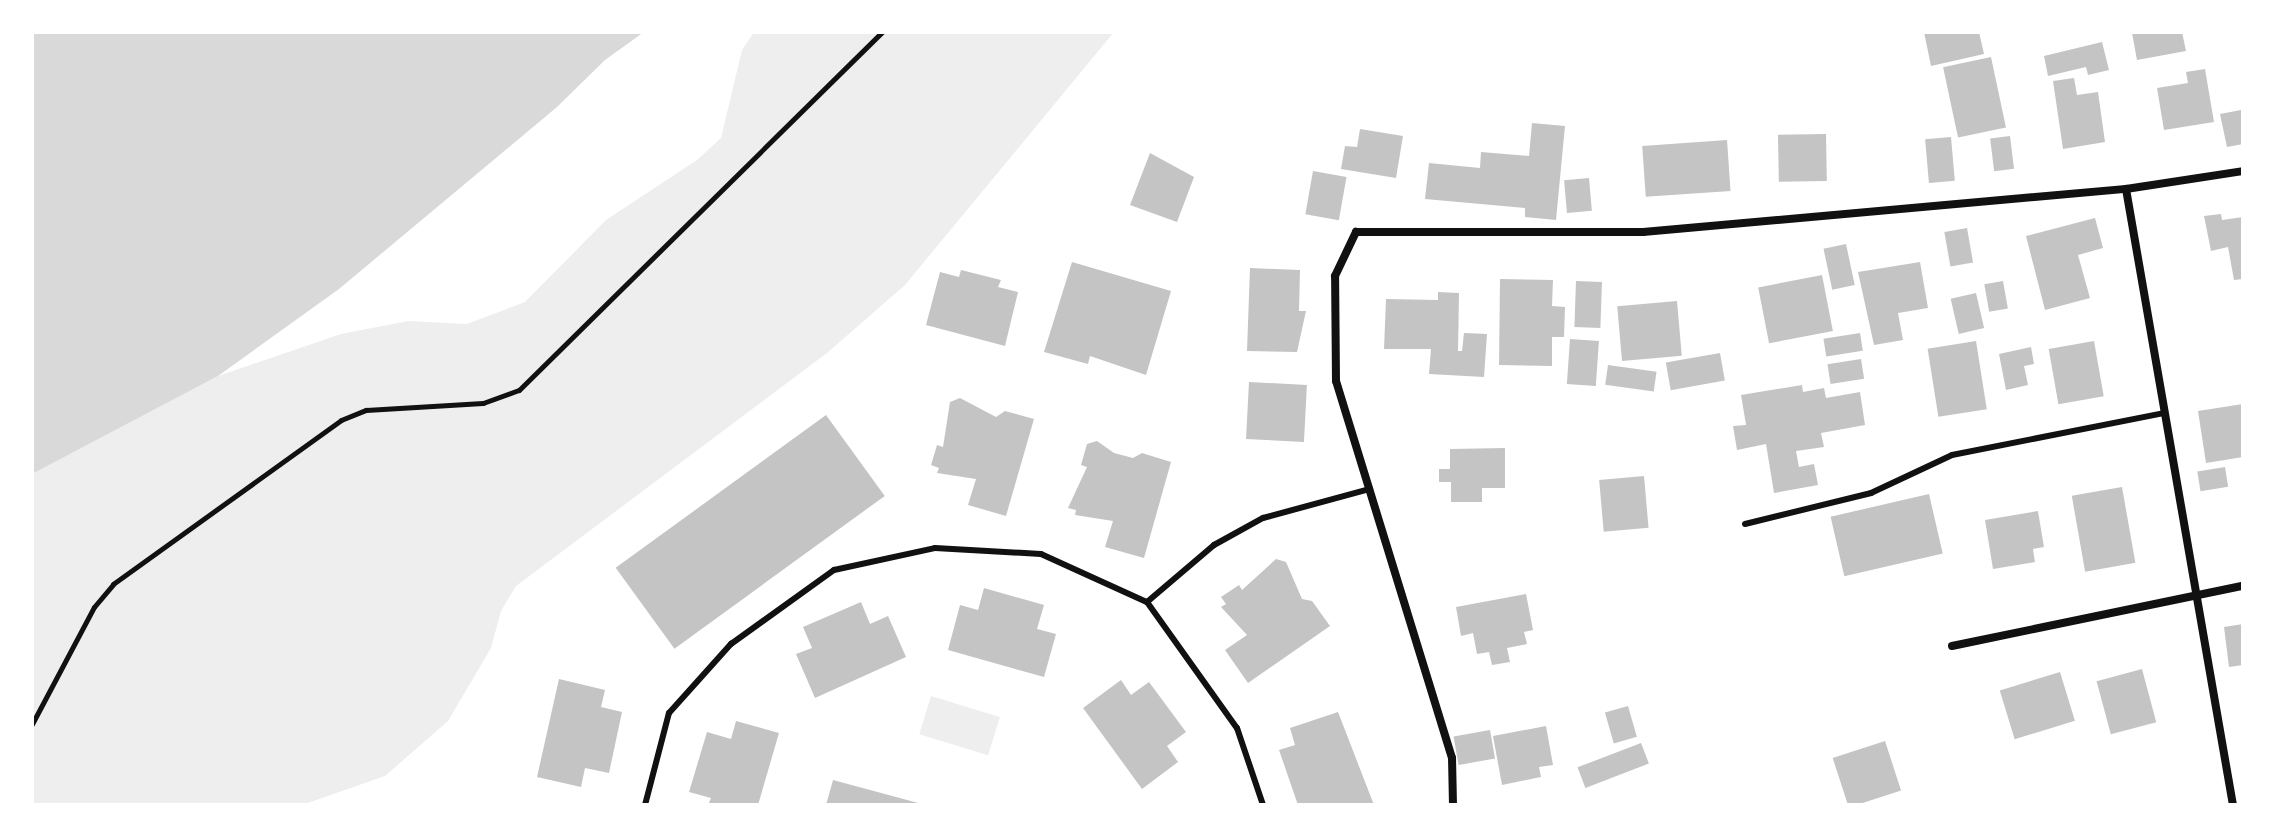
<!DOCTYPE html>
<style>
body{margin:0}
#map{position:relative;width:2275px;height:837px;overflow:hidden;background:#fff;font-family:Mulish,sans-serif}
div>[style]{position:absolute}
.green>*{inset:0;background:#eee;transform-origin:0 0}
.water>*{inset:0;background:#d9d9d9}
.building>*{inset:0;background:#c4c4c4;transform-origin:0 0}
.path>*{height:5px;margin:-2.5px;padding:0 2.5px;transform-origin:2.5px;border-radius:2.5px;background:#111}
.service>*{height:6px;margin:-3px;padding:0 3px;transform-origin:3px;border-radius:3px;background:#111}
.minor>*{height:8px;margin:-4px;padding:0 4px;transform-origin:4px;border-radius:4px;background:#111}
span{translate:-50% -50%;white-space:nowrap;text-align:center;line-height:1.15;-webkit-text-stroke:6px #fff;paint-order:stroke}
.frame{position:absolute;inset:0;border:34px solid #fff;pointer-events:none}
</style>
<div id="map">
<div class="green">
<div style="clip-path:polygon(754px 32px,1114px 32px,905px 285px,827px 353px,516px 586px,501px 611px,491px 648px,448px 721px,385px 776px,302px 805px,32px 805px,32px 474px,218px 376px,341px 334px,408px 321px,467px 324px,525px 302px,606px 220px,697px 160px,721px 138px,742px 50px)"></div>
<div style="left:931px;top:696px;width:72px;height:40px;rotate:17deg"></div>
</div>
<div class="water">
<div style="clip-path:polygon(32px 32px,644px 32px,605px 60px,557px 107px,339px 289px,218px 376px,32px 474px)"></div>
</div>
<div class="building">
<div style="clip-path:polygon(1924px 32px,1979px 32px,1984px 54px,1931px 66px)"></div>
<div style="clip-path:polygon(2182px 32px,2186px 51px,2137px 60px,2132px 33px)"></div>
<div style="clip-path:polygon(2102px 42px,2109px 70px,2088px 75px,2086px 67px,2048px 76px,2044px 56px)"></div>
<div style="left:1991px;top:57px;width:72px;height:49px;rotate:78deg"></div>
<div style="clip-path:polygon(2205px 69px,2214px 122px,2164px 130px,2157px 88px,2188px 83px,2186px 72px)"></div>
<div style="clip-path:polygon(2074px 78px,2077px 95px,2098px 92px,2105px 142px,2063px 149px,2053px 81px)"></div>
<div style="clip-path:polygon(2241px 110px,2243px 144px,2227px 147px,2220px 114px)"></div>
<div style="clip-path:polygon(1532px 123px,1565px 126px,1556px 220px,1525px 217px,1525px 208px,1425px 199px,1429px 163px,1480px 168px,1481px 152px,1529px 156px)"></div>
<div style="clip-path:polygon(1360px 129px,1403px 136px,1396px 178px,1341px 169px,1345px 146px,1357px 147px)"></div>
<div style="left:1826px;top:134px;width:47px;height:48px;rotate:89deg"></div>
<div style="left:2010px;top:136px;width:33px;height:20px;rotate:83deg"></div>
<div style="left:1951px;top:137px;width:44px;height:26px;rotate:85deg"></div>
<div style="left:1727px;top:140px;width:51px;height:85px;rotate:86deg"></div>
<div style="clip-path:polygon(1150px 153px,1194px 177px,1177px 222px,1130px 205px)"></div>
<div style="left:1313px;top:171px;width:34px;height:44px;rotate:10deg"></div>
<div style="left:1589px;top:178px;width:33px;height:25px;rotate:85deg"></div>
<div style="clip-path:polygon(2221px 214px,2222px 220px,2243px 217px,2243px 279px,2234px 280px,2228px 247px,2211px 251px,2204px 216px)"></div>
<div style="clip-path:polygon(2095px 218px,2103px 248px,2078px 255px,2090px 298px,2045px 310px,2026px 236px)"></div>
<div style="left:1967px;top:228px;width:35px;height:23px;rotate:80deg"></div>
<div style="left:1846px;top:244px;width:42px;height:23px;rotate:78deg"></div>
<div style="clip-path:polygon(1072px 262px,1171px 291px,1146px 375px,1090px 356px,1088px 364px,1044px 352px)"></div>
<div style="clip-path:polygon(1920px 262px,1928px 308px,1898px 313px,1903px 340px,1874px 345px,1858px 272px)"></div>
<div style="clip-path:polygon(1250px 268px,1300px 270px,1299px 311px,1306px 311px,1297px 352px,1247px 351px)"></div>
<div style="clip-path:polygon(961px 270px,1001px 280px,998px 287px,1018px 292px,1005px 346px,926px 325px,940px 272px,959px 277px)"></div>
<div style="left:1822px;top:275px;width:57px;height:65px;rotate:79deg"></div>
<div style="clip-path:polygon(1500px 279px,1553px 280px,1552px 306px,1565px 307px,1564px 337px,1552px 337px,1552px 366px,1499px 365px)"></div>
<div style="left:1576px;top:281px;width:26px;height:46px;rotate:2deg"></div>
<div style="left:2003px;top:281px;width:28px;height:19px;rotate:80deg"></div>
<div style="clip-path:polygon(1438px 292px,1459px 293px,1458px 351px,1462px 351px,1464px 333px,1487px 334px,1484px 377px,1429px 374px,1431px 349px,1384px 349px,1386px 299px,1438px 300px)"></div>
<div style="left:1976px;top:293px;width:36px;height:26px;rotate:77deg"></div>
<div style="left:1677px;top:301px;width:55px;height:60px;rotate:85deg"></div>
<div style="left:1860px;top:333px;width:18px;height:37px;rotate:81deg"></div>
<div style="left:1570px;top:339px;width:29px;height:45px;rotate:4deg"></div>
<div style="left:1976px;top:341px;width:69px;height:49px;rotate:81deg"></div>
<div style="left:2094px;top:341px;width:56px;height:46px;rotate:80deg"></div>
<div style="clip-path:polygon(2031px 347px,2034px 364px,2024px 366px,2028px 385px,2006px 390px,1999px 354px)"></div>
<div style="left:1720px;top:353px;width:28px;height:55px;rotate:80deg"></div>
<div style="left:1861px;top:359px;width:20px;height:34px;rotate:81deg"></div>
<div style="left:1608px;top:365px;width:49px;height:20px;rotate:8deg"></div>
<div style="left:1249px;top:382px;width:58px;height:57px;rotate:3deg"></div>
<div style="clip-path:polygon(1802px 385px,1803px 392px,1824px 388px,1826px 398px,1860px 392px,1865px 425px,1821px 433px,1824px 447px,1796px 451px,1799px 467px,1814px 464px,1818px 485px,1774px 493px,1766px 444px,1737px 450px,1733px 426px,1746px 425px,1741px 395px)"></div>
<div style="clip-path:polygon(960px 398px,996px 417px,1005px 411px,1034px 419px,1006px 516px,968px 505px,976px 479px,937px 473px,939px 468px,931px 465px,937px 445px,943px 447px,950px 402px)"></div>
<div style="clip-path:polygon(2243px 404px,2243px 457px,2206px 463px,2198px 411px)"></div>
<div style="left:826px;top:415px;width:100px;height:260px;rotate:54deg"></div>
<div style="clip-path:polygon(1097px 441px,1114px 453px,1133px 458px,1142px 453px,1171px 462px,1144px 558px,1105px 547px,1113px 521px,1075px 515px,1076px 510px,1068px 508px,1087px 467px,1081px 465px,1087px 444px)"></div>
<div style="clip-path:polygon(1505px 448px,1505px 488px,1482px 488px,1482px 502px,1451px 502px,1451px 482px,1439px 482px,1439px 469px,1450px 469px,1450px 449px)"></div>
<div style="left:2225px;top:467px;width:20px;height:28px;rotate:81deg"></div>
<div style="left:1644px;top:476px;width:52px;height:45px;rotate:85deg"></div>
<div style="left:2122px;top:487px;width:77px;height:51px;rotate:80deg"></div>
<div style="left:1929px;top:494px;width:61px;height:101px;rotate:77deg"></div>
<div style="clip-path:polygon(2038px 511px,2044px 547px,2033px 549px,2035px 562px,1993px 569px,1985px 520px)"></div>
<div style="clip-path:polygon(1276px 559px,1286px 562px,1302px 599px,1312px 601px,1330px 626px,1248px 683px,1225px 650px,1247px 635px,1221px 607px,1226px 604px,1221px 597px,1239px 585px,1242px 590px)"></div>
<div style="clip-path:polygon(984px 588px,1044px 605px,1037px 629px,1056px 634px,1044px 677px,948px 650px,960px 605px,978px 610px)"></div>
<div style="clip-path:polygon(1526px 594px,1533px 630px,1524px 632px,1527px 644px,1507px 648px,1510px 662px,1492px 665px,1489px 652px,1477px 654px,1473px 633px,1461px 636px,1456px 607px)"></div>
<div style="clip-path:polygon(861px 602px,870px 624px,888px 616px,906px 657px,815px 698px,796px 654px,812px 648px,803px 627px)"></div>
<div style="clip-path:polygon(2243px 624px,2243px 665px,2229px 667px,2224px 627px)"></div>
<div style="left:2142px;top:669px;width:55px;height:47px;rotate:75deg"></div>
<div style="left:2060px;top:672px;width:51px;height:63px;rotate:73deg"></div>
<div style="clip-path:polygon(559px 679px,605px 690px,601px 707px,622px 712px,609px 773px,585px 768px,581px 787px,537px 777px)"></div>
<div style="clip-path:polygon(1121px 680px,1131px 695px,1149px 682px,1186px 732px,1167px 746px,1178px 762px,1142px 789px,1083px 708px)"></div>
<div style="left:1628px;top:706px;width:32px;height:24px;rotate:74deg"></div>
<div style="clip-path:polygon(1338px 712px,1374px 805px,1298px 805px,1279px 750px,1295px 745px,1290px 728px)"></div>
<div style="clip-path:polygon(736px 721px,779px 733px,758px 805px,708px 805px,711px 798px,689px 792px,707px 732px,731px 739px)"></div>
<div style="clip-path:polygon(1546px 726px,1553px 765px,1539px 767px,1541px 777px,1502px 785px,1493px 736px)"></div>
<div style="left:1490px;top:730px;width:29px;height:37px;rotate:80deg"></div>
<div style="left:1885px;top:741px;width:52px;height:55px;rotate:72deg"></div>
<div style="left:1641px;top:743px;width:22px;height:68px;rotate:69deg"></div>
<div style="clip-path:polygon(833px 780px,922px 804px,922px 805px,826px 805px)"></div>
</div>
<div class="path">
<div style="left:32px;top:724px;width:132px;rotate:-62.1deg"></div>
<div style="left:94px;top:607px;width:30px;rotate:-50deg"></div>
<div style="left:113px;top:584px;width:281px;rotate:-35.7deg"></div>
<div style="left:341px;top:420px;width:27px;rotate:-22deg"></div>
<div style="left:366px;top:410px;width:117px;rotate:-3.4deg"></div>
<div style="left:483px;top:403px;width:38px;rotate:-20deg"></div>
<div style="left:519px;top:390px;width:510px;rotate:-44.6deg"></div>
</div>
<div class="service">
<div style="left:1745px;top:524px;width:130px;rotate:-13.8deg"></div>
<div style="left:1871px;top:493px;width:89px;rotate:-25.1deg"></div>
<div style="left:1952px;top:455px;width:217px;rotate:-11.2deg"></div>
<div style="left:1147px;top:602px;width:88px;rotate:-40.4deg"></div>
<div style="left:1214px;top:545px;width:56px;rotate:-28.9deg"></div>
<div style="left:1263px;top:518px;width:111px;rotate:-15.2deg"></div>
<div style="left:645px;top:805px;width:95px;rotate:-75.4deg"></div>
<div style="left:669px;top:713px;width:93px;rotate:-48.1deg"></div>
<div style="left:731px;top:644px;width:127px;rotate:-35.7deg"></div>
<div style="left:834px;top:570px;width:103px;rotate:-12.3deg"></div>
<div style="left:935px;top:548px;width:106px;rotate:3.2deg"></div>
<div style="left:1041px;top:554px;width:116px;rotate:24.4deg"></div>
<div style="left:1147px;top:602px;width:155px;rotate:54.5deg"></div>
<div style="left:1237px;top:728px;width:81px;rotate:71.3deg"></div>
</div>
<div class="minor">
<div style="left:2126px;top:189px;width:625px;rotate:80.15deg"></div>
<div style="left:1952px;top:646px;width:297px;rotate:-11.7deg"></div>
<div style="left:1453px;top:805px;width:47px;rotate:-91.2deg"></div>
<div style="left:1452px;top:758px;width:394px;rotate:-107.1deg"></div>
<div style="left:1336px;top:381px;width:105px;rotate:-90.5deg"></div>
<div style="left:1335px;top:276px;width:49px;rotate:-64.5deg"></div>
<div style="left:1356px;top:232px;width:287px"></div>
<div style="left:1643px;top:232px;width:485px;rotate:-5.1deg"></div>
<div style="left:2126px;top:189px;width:118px;rotate:-8.7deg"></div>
</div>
<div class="frame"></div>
</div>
